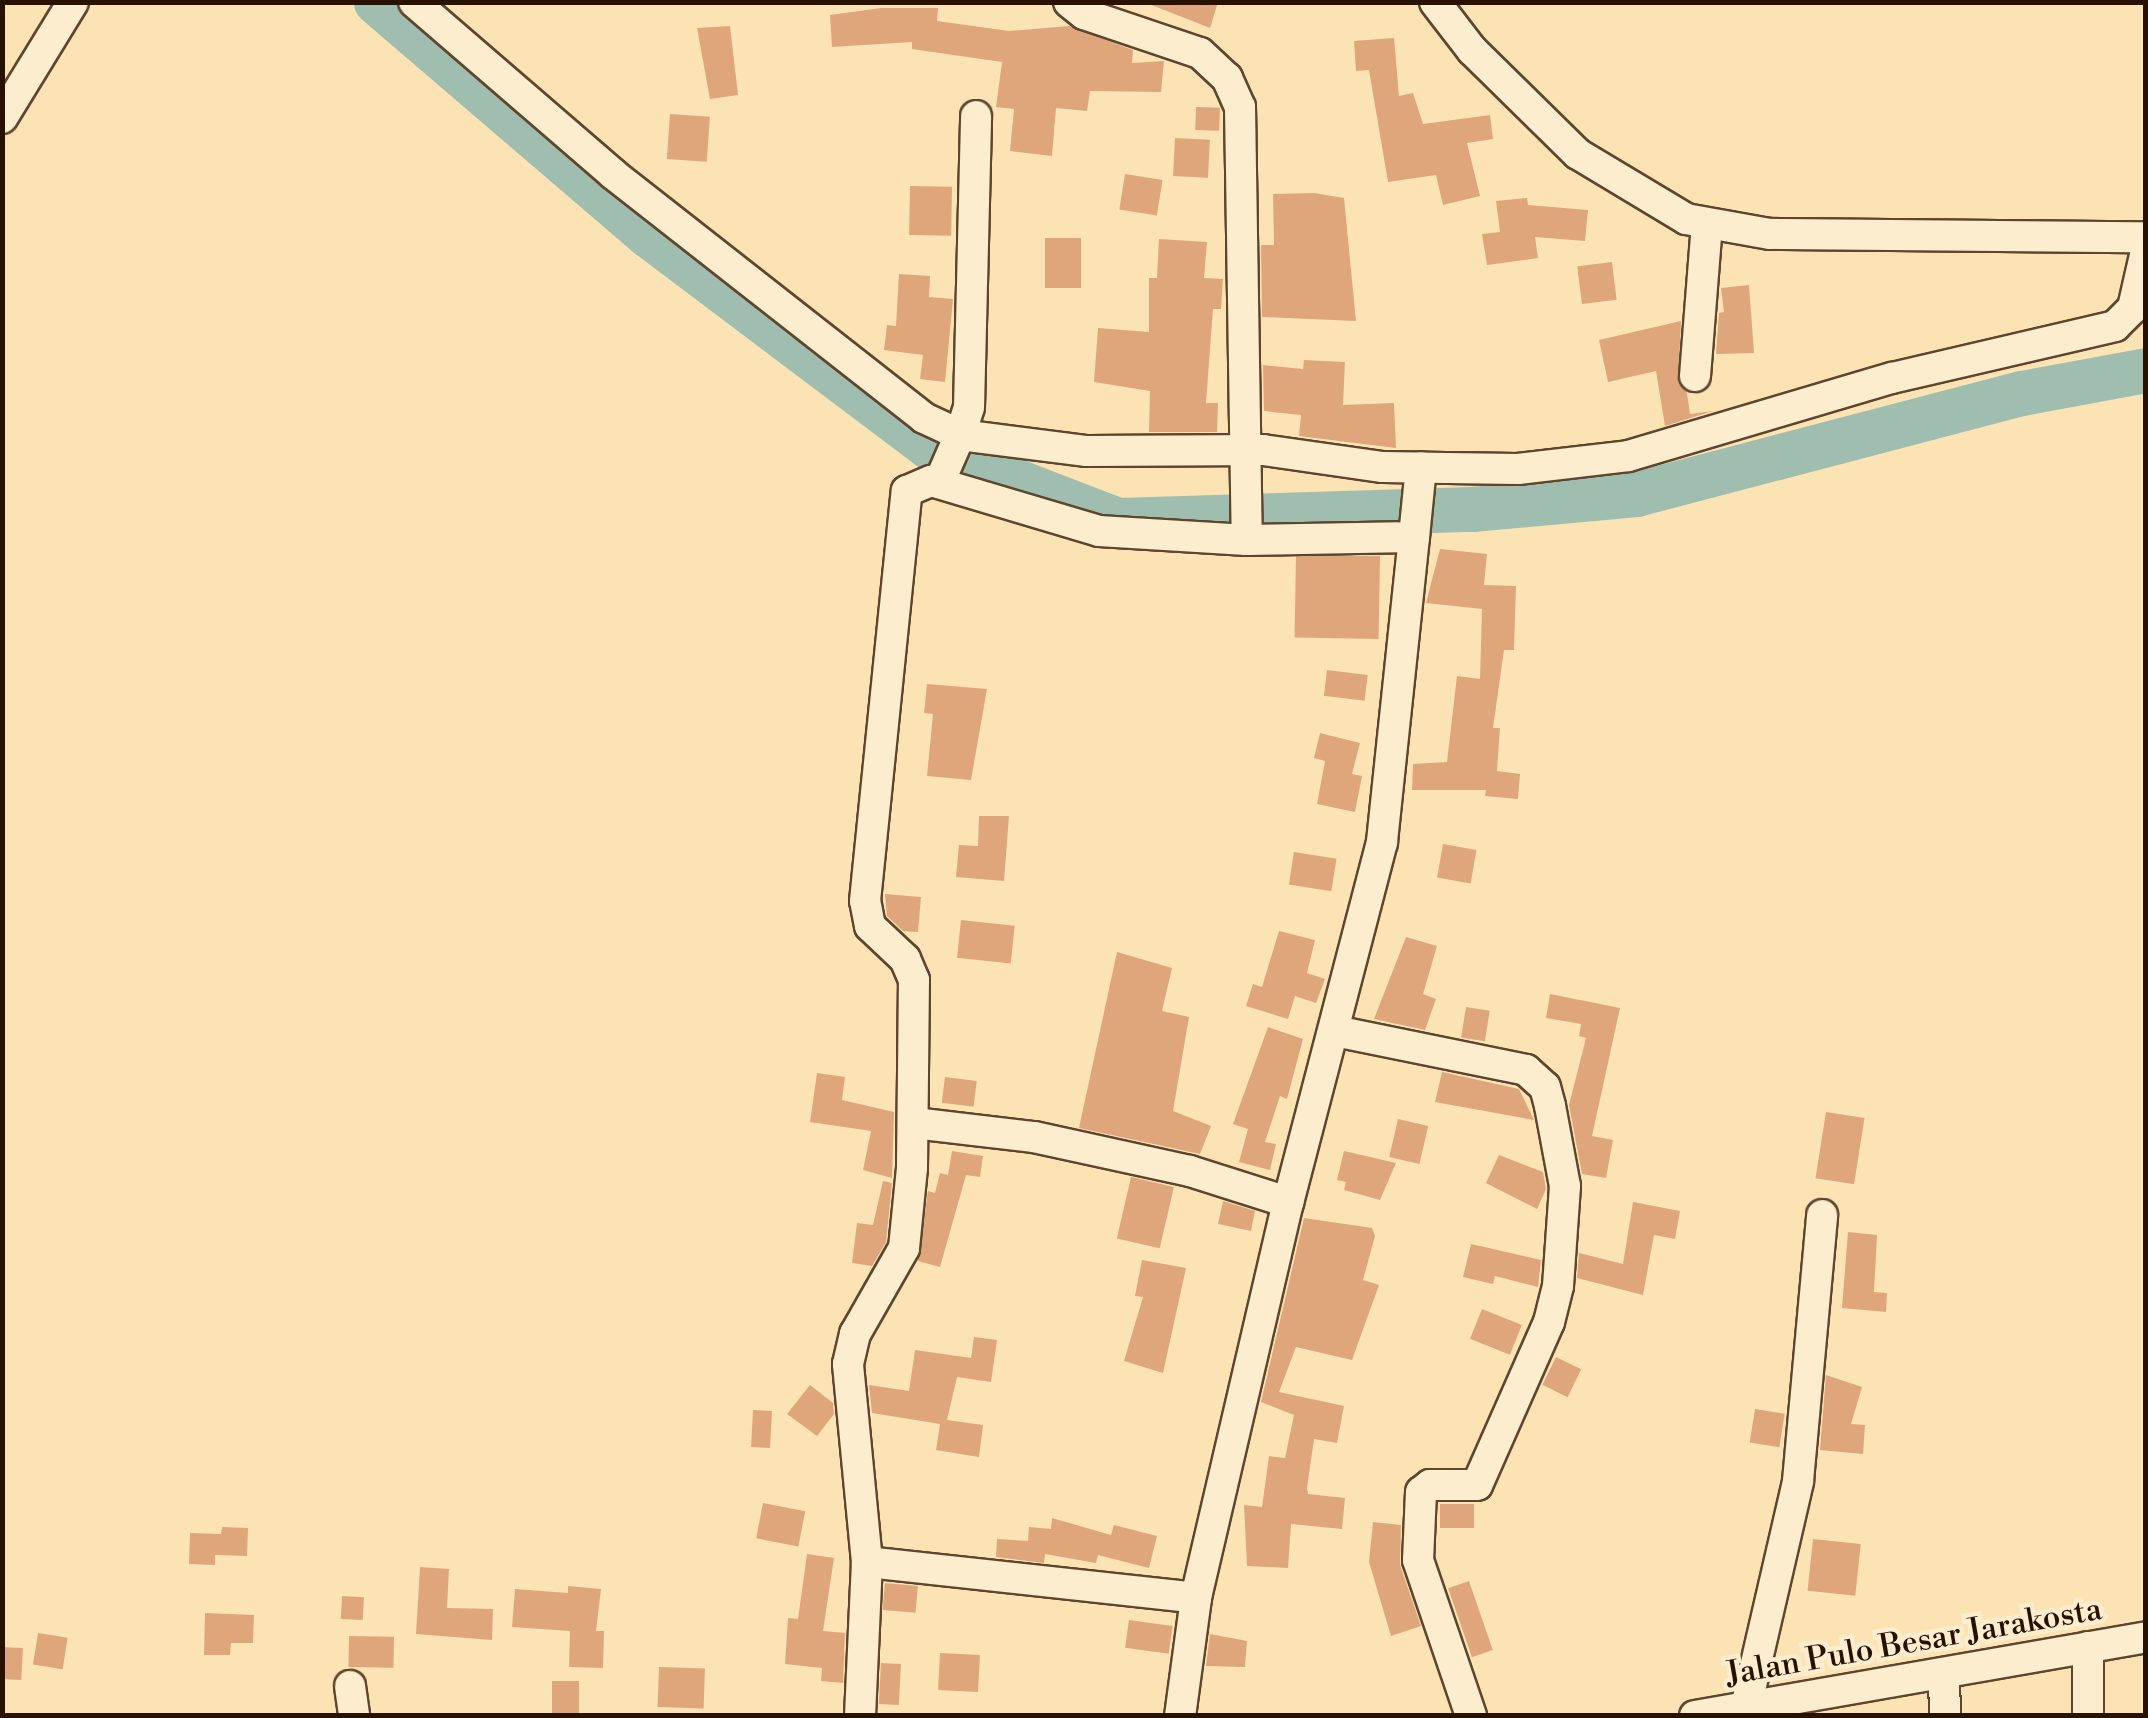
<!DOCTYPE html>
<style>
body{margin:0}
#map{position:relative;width:2148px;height:1718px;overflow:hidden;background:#fbe3b4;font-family:"Libre Bodoni",serif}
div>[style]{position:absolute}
.river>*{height:45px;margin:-22.5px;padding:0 22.5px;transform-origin:22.5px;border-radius:22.5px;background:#9fbeb0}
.building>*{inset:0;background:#dfa67c;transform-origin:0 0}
.roads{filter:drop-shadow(2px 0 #5e462e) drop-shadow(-2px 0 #5e462e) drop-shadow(0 2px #5e462e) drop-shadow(0 -2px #5e462e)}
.minor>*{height:30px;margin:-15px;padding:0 15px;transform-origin:15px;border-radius:15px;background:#fcedce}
span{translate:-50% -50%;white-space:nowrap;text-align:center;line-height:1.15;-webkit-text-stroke:9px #fcedce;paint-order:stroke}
.street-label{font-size:32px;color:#291102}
.frame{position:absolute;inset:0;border:5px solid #291102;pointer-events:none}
</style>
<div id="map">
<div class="river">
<div style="left:376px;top:2px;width:358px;rotate:40.6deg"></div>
<div style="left:648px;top:235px;width:354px;rotate:37deg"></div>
<div style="left:931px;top:448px;width:200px;rotate:21.1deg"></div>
<div style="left:1118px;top:520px;width:354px;rotate:-1.8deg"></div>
<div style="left:1472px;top:509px;width:165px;rotate:-5.2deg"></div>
<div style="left:1636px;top:494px;width:399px;rotate:-14.7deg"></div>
<div style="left:2022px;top:393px;width:126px;rotate:-10.5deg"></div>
</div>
<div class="building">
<div style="clip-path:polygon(1144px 2px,1218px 2px,1210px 28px)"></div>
<div style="clip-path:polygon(881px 8px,938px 8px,937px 21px,1009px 31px,1069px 26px,1133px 50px,1132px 63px,1164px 61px,1161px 92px,1090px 91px,1087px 111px,1056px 108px,1052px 156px,1010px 151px,1014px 109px,996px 107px,1002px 62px,912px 49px,912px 42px,832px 47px,830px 15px)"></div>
<div style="clip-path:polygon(730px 26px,738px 95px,710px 99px,697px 28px)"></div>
<div style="clip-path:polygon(1394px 38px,1399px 96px,1413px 93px,1423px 124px,1490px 115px,1493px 139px,1467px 143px,1480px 196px,1443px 205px,1436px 175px,1388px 182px,1369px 70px,1356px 71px,1354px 41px)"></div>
<div style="left:1196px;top:107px;width:24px;height:23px;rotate:2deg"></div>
<div style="left:670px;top:114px;width:40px;height:45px;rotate:4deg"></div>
<div style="left:1175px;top:138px;width:35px;height:38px;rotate:3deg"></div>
<div style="left:1125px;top:174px;width:38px;height:36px;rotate:9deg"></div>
<div style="left:910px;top:186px;width:42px;height:49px;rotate:1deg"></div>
<div style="clip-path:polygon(1314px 193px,1344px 198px,1356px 321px,1262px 317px,1261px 245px,1274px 245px,1273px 194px)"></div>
<div style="clip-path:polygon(1527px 198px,1528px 205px,1588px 210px,1585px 241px,1535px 237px,1538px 258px,1487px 265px,1482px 234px,1500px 232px,1496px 201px)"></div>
<div style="left:1045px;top:238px;width:36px;height:50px"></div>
<div style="clip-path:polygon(1159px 239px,1207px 242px,1204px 278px,1223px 279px,1221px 309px,1213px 309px,1206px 403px,1218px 403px,1217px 432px,1149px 432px,1150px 391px,1094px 382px,1098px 328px,1149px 332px,1149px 278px,1157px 278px)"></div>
<div style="left:1612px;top:262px;width:38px;height:35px;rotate:83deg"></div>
<div style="clip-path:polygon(899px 274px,930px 276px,929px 297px,953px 299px,945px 382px,920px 379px,923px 355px,884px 350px,887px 325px,896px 326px)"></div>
<div style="clip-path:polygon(1749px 285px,1754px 353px,1716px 354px,1719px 313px,1724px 312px,1721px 288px)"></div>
<div style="clip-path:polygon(1681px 321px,1678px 383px,1687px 393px,1690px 414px,1713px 411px,1665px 426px,1656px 371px,1608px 382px,1599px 340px)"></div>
<div style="clip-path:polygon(1304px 360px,1345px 362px,1343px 405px,1394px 403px,1396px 448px,1299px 436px,1301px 415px,1264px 411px,1263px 365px,1303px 369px)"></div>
<div style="clip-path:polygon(1440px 549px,1487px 554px,1484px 585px,1516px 586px,1514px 650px,1504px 650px,1493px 728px,1500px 728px,1497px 771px,1520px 774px,1518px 799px,1485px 796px,1486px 790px,1412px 790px,1413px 764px,1447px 762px,1457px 676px,1480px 679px,1482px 609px,1426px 603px)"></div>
<div style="left:1380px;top:556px;width:83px;height:84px;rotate:91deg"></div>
<div style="left:1327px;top:670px;width:41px;height:26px;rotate:7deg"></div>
<div style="clip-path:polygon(927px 684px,987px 689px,971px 780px,927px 776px,933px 714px,924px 713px)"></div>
<div style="clip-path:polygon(1320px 733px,1360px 743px,1352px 774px,1362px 776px,1355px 812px,1317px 804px,1325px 761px,1314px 758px)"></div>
<div style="clip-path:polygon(979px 816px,1009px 816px,1004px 881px,956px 877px,959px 845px,978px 846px)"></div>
<div style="left:1443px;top:844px;width:34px;height:34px;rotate:10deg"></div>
<div style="left:1294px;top:852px;width:43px;height:33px;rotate:9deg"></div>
<div style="clip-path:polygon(885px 894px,921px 897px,918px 932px,903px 931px,887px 916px)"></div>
<div style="left:961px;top:920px;width:54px;height:38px;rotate:6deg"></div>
<div style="clip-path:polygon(1279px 931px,1315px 940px,1307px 973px,1325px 979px,1316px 1003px,1295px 996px,1288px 1019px,1246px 1006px,1253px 984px,1262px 987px)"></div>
<div style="clip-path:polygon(1406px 937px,1437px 946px,1423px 994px,1436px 999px,1425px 1030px,1374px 1019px)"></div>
<div style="clip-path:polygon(1117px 952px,1172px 968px,1162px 1011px,1189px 1017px,1173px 1111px,1211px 1126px,1200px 1154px,1079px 1128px)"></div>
<div style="clip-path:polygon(1550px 994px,1620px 1008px,1592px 1136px,1613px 1140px,1606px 1178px,1582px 1174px,1569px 1105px,1586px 1038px,1579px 1036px,1581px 1024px,1546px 1018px)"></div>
<div style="left:1466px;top:1007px;width:24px;height:31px;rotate:9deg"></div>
<div style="clip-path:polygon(1268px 1027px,1303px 1039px,1287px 1099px,1280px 1096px,1265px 1142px,1276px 1144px,1270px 1170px,1239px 1162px,1248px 1129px,1233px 1124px)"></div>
<div style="clip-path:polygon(1442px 1072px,1519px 1089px,1534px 1120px,1435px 1102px)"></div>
<div style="clip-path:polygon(817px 1073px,845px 1077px,842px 1100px,894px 1112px,892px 1178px,863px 1170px,871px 1131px,810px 1122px)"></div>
<div style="left:945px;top:1077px;width:32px;height:26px;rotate:7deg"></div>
<div style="left:1826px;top:1112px;width:39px;height:67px;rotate:9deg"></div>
<div style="left:1398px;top:1119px;width:31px;height:39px;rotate:13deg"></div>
<div style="clip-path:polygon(952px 1151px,983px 1156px,980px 1177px,966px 1175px,940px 1267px,918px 1261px,928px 1191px,935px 1193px,940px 1173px,948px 1175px)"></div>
<div style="clip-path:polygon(1344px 1151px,1396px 1163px,1380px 1200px,1344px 1190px,1346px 1182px,1337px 1180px)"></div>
<div style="clip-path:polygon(1499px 1155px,1543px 1172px,1546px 1189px,1537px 1209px,1486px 1183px)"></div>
<div style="left:1131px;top:1177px;width:44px;height:63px;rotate:13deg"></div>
<div style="clip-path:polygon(883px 1181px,892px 1183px,886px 1242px,872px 1266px,852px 1263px,857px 1223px,873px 1225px)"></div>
<div style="clip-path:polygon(1223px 1201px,1255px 1211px,1251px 1231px,1218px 1224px)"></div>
<div style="clip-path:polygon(1633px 1202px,1680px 1211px,1675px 1239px,1654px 1235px,1643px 1295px,1577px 1278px,1579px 1253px,1623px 1264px)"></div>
<div style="clip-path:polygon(1304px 1218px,1372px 1228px,1375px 1236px,1363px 1280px,1379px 1285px,1352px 1360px,1296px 1347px,1279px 1392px,1344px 1406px,1337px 1443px,1314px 1439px,1307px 1488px,1308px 1494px,1345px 1498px,1342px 1529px,1291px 1524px,1288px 1568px,1247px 1566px,1244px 1505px,1262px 1507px,1269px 1456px,1285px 1458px,1294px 1415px,1261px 1402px)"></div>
<div style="clip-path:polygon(1848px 1232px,1877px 1235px,1874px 1292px,1887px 1293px,1886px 1312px,1842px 1308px)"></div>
<div style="clip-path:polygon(1471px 1244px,1541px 1260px,1538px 1287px,1495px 1276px,1493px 1284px,1463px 1277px)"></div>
<div style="clip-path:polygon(1142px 1260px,1186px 1268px,1163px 1373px,1124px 1361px,1143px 1297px,1135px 1296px)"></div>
<div style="left:1482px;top:1309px;width:43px;height:32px;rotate:22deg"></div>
<div style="clip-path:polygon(974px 1337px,997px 1340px,991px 1382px,957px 1377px,947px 1420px,983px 1425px,979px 1457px,936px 1450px,940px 1424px,872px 1413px,869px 1385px,909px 1391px,915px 1350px,971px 1358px)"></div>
<div style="left:1556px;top:1357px;width:28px;height:31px;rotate:26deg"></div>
<div style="clip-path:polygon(1826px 1375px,1862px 1387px,1851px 1424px,1865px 1425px,1863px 1454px,1820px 1450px)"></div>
<div style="clip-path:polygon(810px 1385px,833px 1403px,834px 1414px,817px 1436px,787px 1414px)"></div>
<div style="left:1755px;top:1409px;width:30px;height:34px;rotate:9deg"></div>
<div style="left:753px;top:1410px;width:19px;height:37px;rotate:3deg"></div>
<div style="left:763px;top:1503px;width:43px;height:36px;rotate:11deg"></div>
<div style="left:1440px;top:1504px;width:34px;height:24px"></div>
<div style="clip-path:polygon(1052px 1518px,1111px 1535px,1114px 1525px,1157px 1536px,1149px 1568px,1098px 1555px,1096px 1563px,1045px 1554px,1044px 1563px,996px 1557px,997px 1539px,1028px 1541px,1029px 1527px,1051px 1529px)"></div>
<div style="clip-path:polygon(1373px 1522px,1401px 1525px,1400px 1565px,1421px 1626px,1391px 1636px,1369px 1562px)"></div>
<div style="clip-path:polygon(222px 1527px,248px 1528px,247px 1556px,215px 1555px,215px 1565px,189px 1564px,190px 1533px,221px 1534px)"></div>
<div style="left:1813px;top:1539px;width:48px;height:52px;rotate:6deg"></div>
<div style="clip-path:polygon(807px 1554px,834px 1558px,823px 1631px,845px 1633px,843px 1683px,821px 1681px,822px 1668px,785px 1664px,788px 1618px,798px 1619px)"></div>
<div style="clip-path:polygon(420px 1567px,449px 1569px,447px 1608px,493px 1609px,492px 1640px,416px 1634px)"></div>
<div style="left:1469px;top:1581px;width:73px;height:22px;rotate:71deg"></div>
<div style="left:885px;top:1583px;width:33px;height:27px;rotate:5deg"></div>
<div style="clip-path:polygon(568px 1586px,601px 1589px,596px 1631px,604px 1631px,603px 1668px,569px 1667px,570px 1631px,512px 1627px,515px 1589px,568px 1593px)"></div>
<div style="left:342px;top:1596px;width:22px;height:23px;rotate:3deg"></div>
<div style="clip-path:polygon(205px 1613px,254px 1615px,253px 1643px,231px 1643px,230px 1655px,204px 1655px)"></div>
<div style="left:1129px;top:1620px;width:44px;height:28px;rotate:8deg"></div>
<div style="left:38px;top:1633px;width:30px;height:32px;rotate:9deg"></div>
<div style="clip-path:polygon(1210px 1634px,1247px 1641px,1245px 1667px,1206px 1666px)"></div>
<div style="left:349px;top:1636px;width:45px;height:31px;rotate:1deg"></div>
<div style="left:2px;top:1647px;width:21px;height:32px;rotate:3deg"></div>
<div style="left:940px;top:1653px;width:40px;height:37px;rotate:3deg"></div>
<div style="left:881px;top:1663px;width:20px;height:41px;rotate:3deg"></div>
<div style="left:659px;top:1667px;width:46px;height:40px;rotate:2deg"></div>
<div style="left:552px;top:1681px;width:27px;height:35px"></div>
</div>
<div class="roads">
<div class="minor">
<div style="left:414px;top:2px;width:263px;rotate:40.8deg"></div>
<div style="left:613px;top:174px;width:395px;rotate:38.1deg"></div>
<div style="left:924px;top:418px;width:40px;rotate:25deg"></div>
<div style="left:960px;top:435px;width:29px;rotate:-72deg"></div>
<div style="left:969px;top:407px;width:291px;rotate:-88.6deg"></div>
<div style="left:1069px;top:2px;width:19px;rotate:39deg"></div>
<div style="left:1084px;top:14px;width:122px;rotate:18.6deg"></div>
<div style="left:1200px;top:53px;width:37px;rotate:43deg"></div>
<div style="left:1227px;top:78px;width:32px;rotate:66deg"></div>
<div style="left:1240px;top:107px;width:433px;rotate:89.1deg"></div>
<div style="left:1435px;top:2px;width:61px;rotate:52.4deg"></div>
<div style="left:1472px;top:50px;width:148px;rotate:44.5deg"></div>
<div style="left:1578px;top:154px;width:126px;rotate:31deg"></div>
<div style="left:1686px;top:219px;width:85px;rotate:10.1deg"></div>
<div style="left:1770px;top:234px;width:376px;rotate:0.5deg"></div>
<div style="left:2px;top:118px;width:136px;rotate:-58.5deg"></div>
<div style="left:1695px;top:376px;width:151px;rotate:-85.5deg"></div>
<div style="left:939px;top:483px;width:52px;rotate:-66.4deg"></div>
<div style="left:960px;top:435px;width:128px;rotate:7.2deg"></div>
<div style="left:1087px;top:451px;width:176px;rotate:-0.3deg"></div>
<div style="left:1263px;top:450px;width:121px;rotate:8.1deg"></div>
<div style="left:1383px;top:467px;width:135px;rotate:0.8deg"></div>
<div style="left:1518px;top:469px;width:111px;rotate:-6.7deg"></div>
<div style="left:1628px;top:456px;width:275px;rotate:-16.5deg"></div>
<div style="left:1892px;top:378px;width:229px;rotate:-13.1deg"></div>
<div style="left:2115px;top:326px;width:25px;rotate:-45deg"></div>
<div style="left:2133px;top:308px;width:58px;rotate:-77.2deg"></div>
<div style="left:1414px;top:537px;width:70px;rotate:-84.3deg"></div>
<div style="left:1335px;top:1031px;width:195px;rotate:11.5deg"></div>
<div style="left:1526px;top:1070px;width:25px;rotate:42deg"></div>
<div style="left:1545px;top:1087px;width:20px;rotate:75deg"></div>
<div style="left:1550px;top:1106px;width:81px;rotate:79.4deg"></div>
<div style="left:1565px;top:1186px;width:100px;rotate:94deg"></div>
<div style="left:1558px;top:1286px;width:37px;rotate:104deg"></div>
<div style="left:1549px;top:1322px;width:178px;rotate:113.8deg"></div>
<div style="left:1477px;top:1485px;width:47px;rotate:180deg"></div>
<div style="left:1430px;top:1485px;width:11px;rotate:142deg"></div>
<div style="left:1421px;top:1492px;width:68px;rotate:92.5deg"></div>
<div style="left:1418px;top:1560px;width:165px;rotate:71.2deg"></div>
<div style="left:914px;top:1123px;width:121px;rotate:6.7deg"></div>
<div style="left:1034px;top:1137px;width:160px;rotate:12.3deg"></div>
<div style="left:1190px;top:1171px;width:103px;rotate:17.6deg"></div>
<div style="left:867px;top:1562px;width:199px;rotate:-95.5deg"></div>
<div style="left:848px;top:1364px;width:31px;rotate:-77deg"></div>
<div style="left:855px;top:1334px;width:99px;rotate:-60.3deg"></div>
<div style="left:904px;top:1248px;width:80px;rotate:-84.3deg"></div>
<div style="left:912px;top:1168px;width:188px;rotate:-89.4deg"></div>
<div style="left:914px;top:980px;width:23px;rotate:-113deg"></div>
<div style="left:905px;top:959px;width:48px;rotate:-136.7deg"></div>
<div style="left:870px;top:926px;width:25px;rotate:-101deg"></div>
<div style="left:865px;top:901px;width:412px;rotate:-84.2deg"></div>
<div style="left:907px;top:491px;width:26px;rotate:-23deg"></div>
<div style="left:931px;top:481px;width:175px;rotate:16.6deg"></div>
<div style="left:1099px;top:531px;width:148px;rotate:3.5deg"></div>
<div style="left:1247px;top:540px;width:167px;rotate:-1deg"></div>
<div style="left:1414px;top:537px;width:307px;rotate:96deg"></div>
<div style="left:1382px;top:842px;width:372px;rotate:104.6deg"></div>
<div style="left:1288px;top:1202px;width:407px;rotate:103.1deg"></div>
<div style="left:1196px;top:1598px;width:119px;rotate:97.7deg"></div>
<div style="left:1944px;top:1676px;width:40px;rotate:88.6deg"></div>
<div style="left:350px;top:1686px;width:30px;rotate:82deg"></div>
<div style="left:1746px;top:1707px;width:232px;rotate:-77deg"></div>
<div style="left:1798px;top:1481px;width:267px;rotate:-84.8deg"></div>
<div style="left:860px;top:1716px;width:154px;rotate:-87.4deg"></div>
<div style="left:867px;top:1562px;width:331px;rotate:6.2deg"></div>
<div style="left:1695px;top:1716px;width:458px;rotate:-9.9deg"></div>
<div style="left:2088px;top:1716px;width:69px;rotate:-90deg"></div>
</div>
</div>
<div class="street-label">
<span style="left:1914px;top:1642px;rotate:-10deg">Jalan Pulo Besar Jarakosta</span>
</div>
<div class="frame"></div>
</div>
